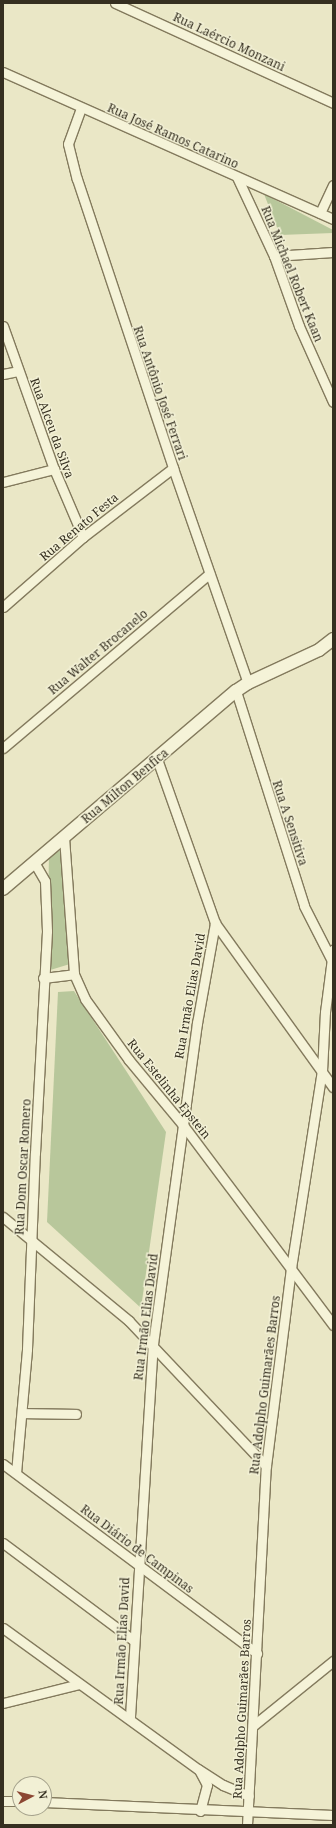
<!DOCTYPE html>
<meta charset="utf-8">
<style>
body{margin:0}
#map{position:relative;width:336px;height:1828px;overflow:hidden;background:#eae7c6;font-family:"Noto Serif",serif}
div>[style]{position:absolute}
.green>*{inset:0;background:#b8c79b}
.roads{filter:drop-shadow(1px 0 #837a5d) drop-shadow(-1px 0 #837a5d) drop-shadow(0 1px #837a5d) drop-shadow(0 -1px #837a5d)}
.street>*{height:9px;margin:-4.5px;padding:0 4.5px;transform-origin:4.5px;border-radius:4.5px;background:#f5f3d8}
.secondary>*{height:12px;margin:-6px;padding:0 6px;transform-origin:6px;border-radius:6px;background:#f5f3d8}
span{translate:-50% -50%;white-space:nowrap;text-align:center;line-height:1.15;-webkit-text-stroke:3px #f2f0d5;paint-order:stroke}
.street-label{font-size:12px;color:#352f20}
.frame{position:absolute;inset:0;border:4px solid #352f20;pointer-events:none}
.north{position:absolute;left:12px;top:1776px;width:40px;height:40px;box-sizing:border-box;background:#f2f0d5;border:1px solid #a6a38d;border-radius:50%;rotate:83deg;font-size:11px;font-weight:700;line-height:16px;text-align:center;color:#352f20}
.north::after{content:'';display:block;margin:auto;width:14px;height:18px;background:#8c4733;clip-path:polygon(50% 0,100% 100%,50% 72%,0 100%)}
</style>
<div id="map">
<div class="green">
<div style="clip-path:polygon(264px 194px,333px 230px,333px 233px,280px 235px)"></div>
<div style="clip-path:polygon(63px 850px,70px 964px,47px 971px,49px 854px)"></div>
<div style="clip-path:polygon(74px 991px,166px 1132px,141px 1308px,47px 1222px,58px 992px)"></div>
</div>
<div class="roads">
<div class="street">
<div style="left:115px;top:3px;width:240px;rotate:24.6deg"></div>
<div style="left:3px;top:72px;width:361px;rotate:24deg"></div>
<div style="left:81px;top:108px;width:38px;rotate:110deg"></div>
<div style="left:68px;top:144px;width:36px;rotate:76deg"></div>
<div style="left:77px;top:179px;width:305px;rotate:71.6deg"></div>
<div style="left:173px;top:468px;width:228px;rotate:70.8deg"></div>
<div style="left:237px;top:177px;width:87px;rotate:64.9deg"></div>
<div style="left:274px;top:256px;width:74px;rotate:70.3deg"></div>
<div style="left:299px;top:326px;width:83px;rotate:65.9deg"></div>
<div style="left:320px;top:213px;width:31px;rotate:-65deg"></div>
<div style="left:274px;top:256px;width:59px;rotate:-3.9deg"></div>
<div style="left:3px;top:326px;width:152px;rotate:70.4deg"></div>
<div style="left:54px;top:469px;width:74px;rotate:66.9deg"></div>
<div style="left:3px;top:374px;width:15px;rotate:-11deg"></div>
<div style="left:3px;top:482px;width:53px;rotate:-14.3deg"></div>
<div style="left:3px;top:607px;width:106px;rotate:-41.2deg"></div>
<div style="left:83px;top:537px;width:113px;rotate:-37.5deg"></div>
<div style="left:236px;top:691px;width:225px;rotate:72.4deg"></div>
<div style="left:304px;top:906px;width:59px;rotate:63deg"></div>
<div style="left:3px;top:748px;width:270px;rotate:-40.2deg"></div>
<div style="left:157px;top:759px;width:174px;rotate:70.5deg"></div>
<div style="left:215px;top:923px;width:202px;rotate:54.3deg"></div>
<div style="left:64px;top:837px;width:137px;rotate:85.8deg"></div>
<div style="left:74px;top:974px;width:27px;rotate:66deg"></div>
<div style="left:85px;top:999px;width:75px;rotate:54.2deg"></div>
<div style="left:129px;top:1060px;width:85px;rotate:50.3deg"></div>
<div style="left:183px;top:1125px;width:250px;rotate:53.1deg"></div>
<div style="left:43px;top:978px;width:31px;rotate:-7deg"></div>
<div style="left:3px;top:1217px;width:163px;rotate:39.5deg"></div>
<div style="left:129px;top:1321px;width:199px;rotate:46.6deg"></div>
<div style="left:22px;top:1413px;width:54px;rotate:1.1deg"></div>
<div style="left:3px;top:1464px;width:317px;rotate:36.7deg"></div>
<div style="left:16px;top:1473px;width:124px;rotate:-84.9deg"></div>
<div style="left:27px;top:1349px;width:196px;rotate:-87.7deg"></div>
<div style="left:35px;top:1153px;width:222px;rotate:-86.9deg"></div>
<div style="left:47px;top:931px;width:50px;rotate:-92.3deg"></div>
<div style="left:45px;top:881px;width:20px;rotate:-120deg"></div>
<div style="left:3px;top:1543px;width:162px;rotate:36.7deg"></div>
<div style="left:3px;top:1628px;width:241px;rotate:35.9deg"></div>
<div style="left:198px;top:1769px;width:30px;rotate:33deg"></div>
<div style="left:223px;top:1785px;width:28px;rotate:23deg"></div>
<div style="left:3px;top:1703px;width:78px;rotate:-14deg"></div>
<div style="left:130px;top:1717px;width:374px;rotate:-86.5deg"></div>
<div style="left:153px;top:1344px;width:324px;rotate:-82.2deg"></div>
<div style="left:197px;top:1023px;width:102px;rotate:-79.8deg"></div>
<div style="left:254px;top:1725px;width:102px;rotate:-39deg"></div>
<div style="left:3px;top:1801px;width:17px"></div>
<div style="left:44px;top:1802px;width:289px;rotate:2.6deg"></div>
<div style="left:200px;top:1811px;width:27px;rotate:-75deg"></div>
<div style="left:207px;top:1785px;width:15px;rotate:-118deg"></div>
<div style="left:247px;top:1825px;width:360px;rotate:-87deg"></div>
<div style="left:266px;top:1466px;width:200px;rotate:-82.8deg"></div>
<div style="left:291px;top:1268px;width:199px;rotate:-81.1deg"></div>
<div style="left:322px;top:1071px;width:59px;rotate:-87.1deg"></div>
<div style="left:325px;top:1012px;width:63px;rotate:-82.6deg"></div>
</div>
<div class="secondary">
<div style="left:3px;top:889px;width:306px;rotate:-40.4deg"></div>
<div style="left:236px;top:691px;width:14px;rotate:-34deg"></div>
<div style="left:248px;top:683px;width:78px;rotate:-24.9deg"></div>
<div style="left:319px;top:650px;width:18px;rotate:-38deg"></div>
</div>
</div>
<div class="street-label">
<span style="left:229px;top:42px;rotate:25deg">Rua Laércio Monzani</span>
<span style="left:173px;top:136px;rotate:24deg">Rua José Ramos Catarino</span>
<span style="left:292px;top:274px;rotate:68deg">Rua Michael Robert Kaan</span>
<span style="left:160px;top:393px;rotate:71deg">Rua Antônio José Ferrari</span>
<span style="left:52px;top:428px;rotate:70deg">Rua Alceu da Silva</span>
<span style="left:79px;top:527px;rotate:-40deg">Rua Renato Festa</span>
<span style="left:98px;top:652px;rotate:-40deg">Rua Walter Brocanelo</span>
<span style="left:125px;top:786px;rotate:-40deg">Rua Milton Benfica</span>
<span style="left:290px;top:823px;rotate:72deg">Rua A Sensitiva</span>
<span style="left:190px;top:996px;rotate:-80deg">Rua Irmão Elias David</span>
<span style="left:169px;top:1089px;rotate:51deg">Rua Estelinha Epstein</span>
<span style="left:23px;top:1167px;rotate:-87deg">Rua Dom Oscar Romero</span>
<span style="left:146px;top:1317px;rotate:-83deg">Rua Irmão Elias David</span>
<span style="left:265px;top:1385px;rotate:-83deg">Rua Adolpho Guimarães Barros</span>
<span style="left:137px;top:1549px;rotate:37deg">Rua Diário de Campinas</span>
<span style="left:122px;top:1641px;rotate:-87deg">Rua Irmão Elias David</span>
<span style="left:242px;top:1709px;rotate:-87deg">Rua Adolpho Guimarães Barros</span>
</div>
<div class="frame"></div>
<div class="north">N</div>
</div>
